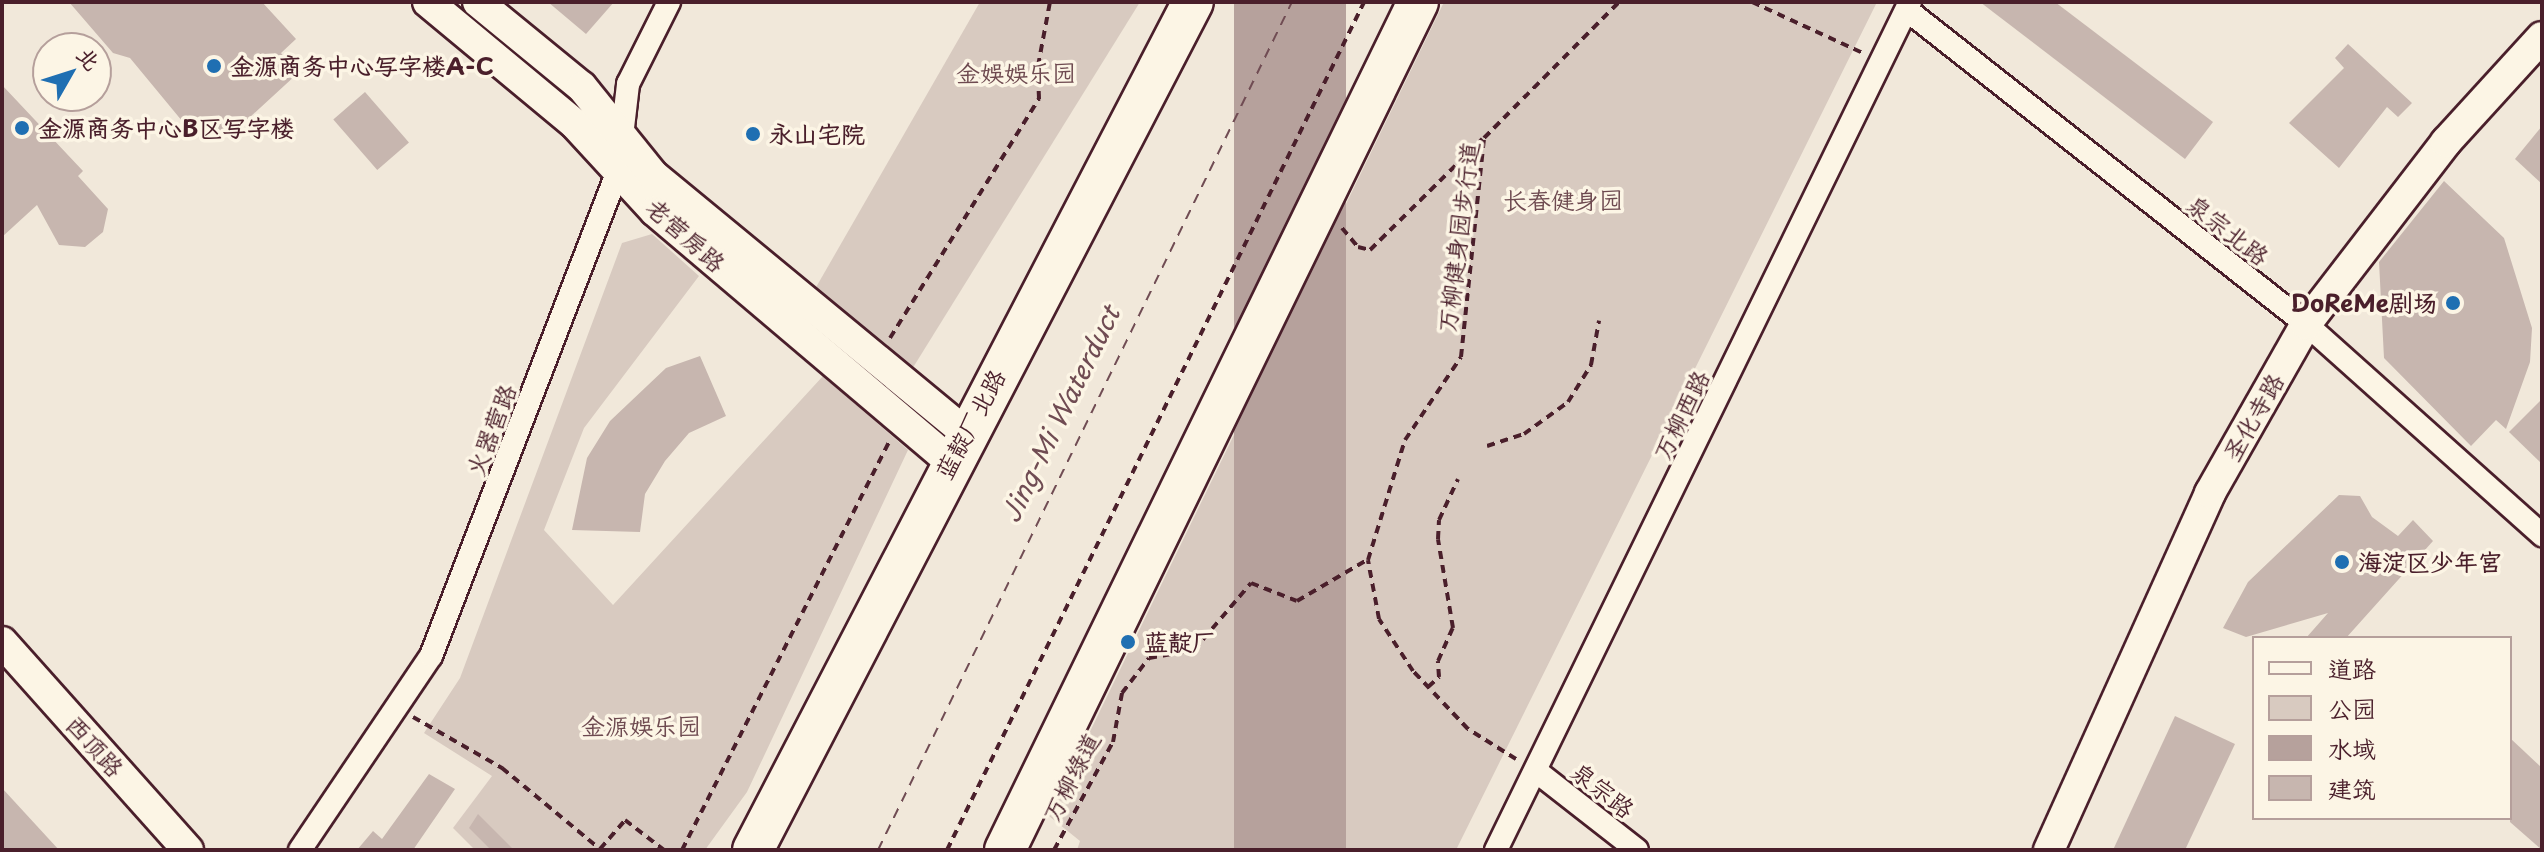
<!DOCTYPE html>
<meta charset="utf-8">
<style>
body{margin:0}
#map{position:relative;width:2544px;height:852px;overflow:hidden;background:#f1e8da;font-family:"Playpen Sans","LXGW WenKai TC",sans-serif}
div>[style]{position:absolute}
.green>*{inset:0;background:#d8cac0}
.water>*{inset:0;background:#b6a19c;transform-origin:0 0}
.ferry>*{height:2px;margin-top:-1px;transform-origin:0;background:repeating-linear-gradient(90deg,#704c53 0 10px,transparent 0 18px)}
.building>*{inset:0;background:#c7b6af;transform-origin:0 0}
.path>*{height:4px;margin-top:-2px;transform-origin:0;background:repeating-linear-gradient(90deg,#4a1f2b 0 8px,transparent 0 14px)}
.roads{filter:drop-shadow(2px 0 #4a1f2b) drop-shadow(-2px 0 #4a1f2b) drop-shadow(0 2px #4a1f2b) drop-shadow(0 -2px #4a1f2b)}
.street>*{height:22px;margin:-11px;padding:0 11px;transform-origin:11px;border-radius:11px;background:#fcf5e5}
.secondary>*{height:30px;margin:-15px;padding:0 15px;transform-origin:15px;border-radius:15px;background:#fcf5e5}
.highway>*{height:40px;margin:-20px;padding:0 20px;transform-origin:20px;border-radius:20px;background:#fcf5e5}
.dots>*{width:22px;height:22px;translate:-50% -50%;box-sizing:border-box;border:4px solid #fcf5e5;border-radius:50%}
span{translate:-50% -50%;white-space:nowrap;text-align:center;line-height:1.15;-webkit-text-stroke:7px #fcf5e5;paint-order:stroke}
.poi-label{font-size:24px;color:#4a1f2b;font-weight:700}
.left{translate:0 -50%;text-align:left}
.right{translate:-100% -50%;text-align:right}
.park-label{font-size:24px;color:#6e4a50}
.street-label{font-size:24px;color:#4a1f2b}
.water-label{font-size:26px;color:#704c53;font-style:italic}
.frame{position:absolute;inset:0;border:4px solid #4a1f2b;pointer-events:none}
.legend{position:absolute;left:2252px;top:636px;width:260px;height:184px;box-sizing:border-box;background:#fcf5e5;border:2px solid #b59f9b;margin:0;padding:10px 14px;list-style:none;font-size:24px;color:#4a1f2b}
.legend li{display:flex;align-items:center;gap:16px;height:40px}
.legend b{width:40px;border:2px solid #b59f9b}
.north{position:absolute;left:32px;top:32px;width:80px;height:80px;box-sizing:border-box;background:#fcf5e5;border:2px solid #b59f9b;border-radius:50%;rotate:51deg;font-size:22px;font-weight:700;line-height:32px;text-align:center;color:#4a1f2b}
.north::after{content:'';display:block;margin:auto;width:28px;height:36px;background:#1f6fb2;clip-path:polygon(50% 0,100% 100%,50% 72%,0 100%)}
</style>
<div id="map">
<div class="green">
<div style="clip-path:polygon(980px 2px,1140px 2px,909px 374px,815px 289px)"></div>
<div style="clip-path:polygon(1444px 2px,1877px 2px,1456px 850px,1077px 850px,1080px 841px,1049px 816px)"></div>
<div style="clip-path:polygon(652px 234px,699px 276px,584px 428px,544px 530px,613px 605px,823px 376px,908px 450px,747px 792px,705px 850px,475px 850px,453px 828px,492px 776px,424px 733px,460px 678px,622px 243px)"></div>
</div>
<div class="water">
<div style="left:1234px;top:2px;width:112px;height:948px"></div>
</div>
<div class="ferry">
<div style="left:878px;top:850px;width:944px;rotate:-63.98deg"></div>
</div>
<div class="building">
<div style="clip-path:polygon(69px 2px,262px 2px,296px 39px,281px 53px,297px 74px,237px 129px,192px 133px,130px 58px,113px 53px)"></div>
<div style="clip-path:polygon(548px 2px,614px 2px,586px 34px)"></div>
<div style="clip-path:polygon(1980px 2px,2055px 2px,2213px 122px,2185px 159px)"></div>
<div style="clip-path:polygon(2348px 44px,2412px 103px,2398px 117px,2387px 107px,2339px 168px,2289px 123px,2344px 68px,2335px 58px)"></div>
<div style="clip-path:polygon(2px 85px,83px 171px,78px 176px,108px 209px,103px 232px,85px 247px,59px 245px,37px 205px,2px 237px)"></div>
<div style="left:365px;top:92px;width:67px;height:42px;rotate:49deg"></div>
<div style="clip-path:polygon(2542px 126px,2542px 184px,2515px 159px)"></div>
<div style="clip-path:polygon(2444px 181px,2504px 238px,2532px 328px,2530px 362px,2506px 429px,2496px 420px,2471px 446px,2384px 358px,2379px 262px)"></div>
<div style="clip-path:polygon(700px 356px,726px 416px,689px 433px,665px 461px,645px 494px,640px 532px,572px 530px,587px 458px,610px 421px,666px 368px)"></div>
<div style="clip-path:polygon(2542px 399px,2542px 464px,2509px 432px)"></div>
<div style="clip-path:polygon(2339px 495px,2360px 496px,2372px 517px,2398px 536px,2413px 520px,2433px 541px,2346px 638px,2306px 638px,2328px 613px,2246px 637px,2223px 628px,2248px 582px)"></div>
<div style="clip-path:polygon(2175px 716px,2235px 744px,2185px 850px,2113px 850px)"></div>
<div style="clip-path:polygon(2510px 738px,2542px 768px,2542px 850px,2510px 822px)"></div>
<div style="clip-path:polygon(429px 774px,455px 789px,413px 850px,357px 850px,373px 831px,382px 839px)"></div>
<div style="clip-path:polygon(2px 788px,59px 850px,2px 850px)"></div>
<div style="clip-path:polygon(478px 814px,514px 850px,491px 850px,469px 828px)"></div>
</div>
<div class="path">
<div style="left:1752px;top:2px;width:122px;rotate:24.7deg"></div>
<div style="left:1342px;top:228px;width:25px;rotate:50deg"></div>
<div style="left:1358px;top:247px;width:12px;rotate:14deg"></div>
<div style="left:1370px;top:250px;width:158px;rotate:-44.7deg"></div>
<div style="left:890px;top:338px;width:282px;rotate:-58.1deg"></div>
<div style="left:1039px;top:99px;width:33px;rotate:-92deg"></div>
<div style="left:1038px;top:66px;width:65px;rotate:-79.4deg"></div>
<div style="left:1487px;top:446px;width:39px;rotate:-18deg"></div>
<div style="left:1524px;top:434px;width:54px;rotate:-36deg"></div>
<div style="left:1568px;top:402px;width:44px;rotate:-58.1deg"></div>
<div style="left:1591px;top:365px;width:45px;rotate:-79.7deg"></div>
<div style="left:1428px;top:687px;width:15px;rotate:-42deg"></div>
<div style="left:1439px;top:677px;width:16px;rotate:-94deg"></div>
<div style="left:1438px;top:661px;width:36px;rotate:-66deg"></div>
<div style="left:1453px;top:628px;width:90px;rotate:-99.6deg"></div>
<div style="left:1438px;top:539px;width:19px;rotate:-87deg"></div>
<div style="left:1439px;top:520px;width:45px;rotate:-65.1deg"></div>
<div style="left:413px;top:717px;width:103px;rotate:29.8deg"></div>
<div style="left:502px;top:768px;width:127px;rotate:39.6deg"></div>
<div style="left:600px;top:849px;width:38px;rotate:-49deg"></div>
<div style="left:625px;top:820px;width:49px;rotate:37.6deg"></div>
<div style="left:1516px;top:759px;width:57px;rotate:-148deg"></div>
<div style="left:1468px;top:729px;width:80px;rotate:-133.5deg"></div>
<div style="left:1413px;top:671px;width:62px;rotate:-123.2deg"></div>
<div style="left:1379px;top:619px;width:60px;rotate:-100.6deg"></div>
<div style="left:1368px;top:560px;width:126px;rotate:-72.9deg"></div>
<div style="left:1405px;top:440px;width:100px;rotate:-56deg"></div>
<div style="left:1461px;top:357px;width:220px;rotate:-84deg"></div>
<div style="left:1484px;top:138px;width:192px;rotate:-45.2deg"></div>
<div style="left:682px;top:850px;width:458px;rotate:-63.1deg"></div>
<div style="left:947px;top:850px;width:945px;rotate:-63.81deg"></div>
<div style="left:1054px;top:850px;width:123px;rotate:-61.4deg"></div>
<div style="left:1113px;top:742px;width:50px;rotate:-79.6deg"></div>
<div style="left:1122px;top:693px;width:44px;rotate:-52.4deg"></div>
<div style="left:1149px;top:658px;width:46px;rotate:-10.1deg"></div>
<div style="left:1194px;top:650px;width:88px;rotate:-49.6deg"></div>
<div style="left:1251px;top:583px;width:49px;rotate:21.4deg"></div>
<div style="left:1297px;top:601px;width:81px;rotate:-30.4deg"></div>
</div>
<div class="roads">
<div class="street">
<div style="left:1907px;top:10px;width:508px;rotate:38.2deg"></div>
<div style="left:2306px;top:324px;width:317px;rotate:41.8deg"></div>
<div style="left:1536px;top:771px;width:128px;rotate:38deg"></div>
<div style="left:300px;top:850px;width:234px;rotate:-56deg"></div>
<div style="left:431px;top:656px;width:520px;rotate:-68.92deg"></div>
<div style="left:618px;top:171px;width:88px;rotate:-83.4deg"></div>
<div style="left:628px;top:84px;width:92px;rotate:-63.4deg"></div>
<div style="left:1496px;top:850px;width:944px;rotate:-63.98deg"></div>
</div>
<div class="secondary">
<div style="left:428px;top:2px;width:191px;rotate:39.7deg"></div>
<div style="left:575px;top:124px;width:118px;rotate:47.4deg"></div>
<div style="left:655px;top:211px;width:387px;rotate:40.3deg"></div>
<div style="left:478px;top:2px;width:134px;rotate:39.3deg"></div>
<div style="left:582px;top:87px;width:113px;rotate:51.1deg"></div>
<div style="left:653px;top:175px;width:404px;rotate:39.5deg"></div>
<div style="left:2px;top:642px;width:279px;rotate:48.2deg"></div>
<div style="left:2049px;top:850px;width:392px;rotate:-65.7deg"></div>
<div style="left:2210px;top:493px;width:194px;rotate:-60.4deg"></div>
<div style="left:2306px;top:324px;width:230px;rotate:-52.4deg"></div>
<div style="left:2446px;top:142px;width:142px;rotate:-47.6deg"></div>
</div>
<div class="highway">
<div style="left:753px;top:850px;width:955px;rotate:-62.58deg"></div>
<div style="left:1005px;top:850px;width:943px;rotate:-64.03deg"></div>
</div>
</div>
<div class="dots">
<div style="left:214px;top:66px;background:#1f6fb2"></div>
<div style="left:22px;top:128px;background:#1f6fb2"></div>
<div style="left:753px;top:134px;background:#1f6fb2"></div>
<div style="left:2453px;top:303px;background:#1f6fb2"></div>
<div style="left:2342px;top:562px;background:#1f6fb2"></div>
<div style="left:1128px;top:642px;background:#1f6fb2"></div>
</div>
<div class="poi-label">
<span class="left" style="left:230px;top:66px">金源商务中心写字楼A-C</span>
<span class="left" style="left:38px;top:128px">金源商务中心B区写字楼</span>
<span class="left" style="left:769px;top:134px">永山宅院</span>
<span class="right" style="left:2437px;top:303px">DoReMe剧场</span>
<span class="left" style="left:2358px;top:562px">海淀区少年宫</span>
<span class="left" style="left:1144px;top:642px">蓝靛厂</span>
</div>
<div class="park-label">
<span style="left:1016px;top:73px">金娱娱乐园</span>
<span style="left:1563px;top:200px">长春健身园</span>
<span style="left:641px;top:726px">金源娱乐园</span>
</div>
<div class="street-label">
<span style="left:2228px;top:230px;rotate:38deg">泉宗北路</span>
<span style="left:686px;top:235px;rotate:42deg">老营房路</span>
<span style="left:1458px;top:237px;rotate:-83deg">万柳健身园步行道</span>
<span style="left:1681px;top:415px;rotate:-64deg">万柳西路</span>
<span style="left:2253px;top:417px;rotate:-60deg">圣化寺路</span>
<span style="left:970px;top:424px;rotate:-62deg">蓝靛厂北路</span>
<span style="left:491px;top:430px;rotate:-69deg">火器营路</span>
<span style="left:95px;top:746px;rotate:48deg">西顶路</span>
<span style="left:1071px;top:777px;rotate:-63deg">万柳绿道</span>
<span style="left:1603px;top:790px;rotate:38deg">泉宗路</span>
</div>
<div class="water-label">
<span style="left:1060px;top:414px;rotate:-64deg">Jing-Mi Waterduct</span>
</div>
<div class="frame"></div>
<ul class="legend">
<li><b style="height:10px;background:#fcf5e5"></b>道路</li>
<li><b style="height:22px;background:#d8cac0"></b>公园</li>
<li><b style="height:22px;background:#b6a19c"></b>水域</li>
<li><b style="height:22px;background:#c7b6af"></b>建筑</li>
</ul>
<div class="north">北</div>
</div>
